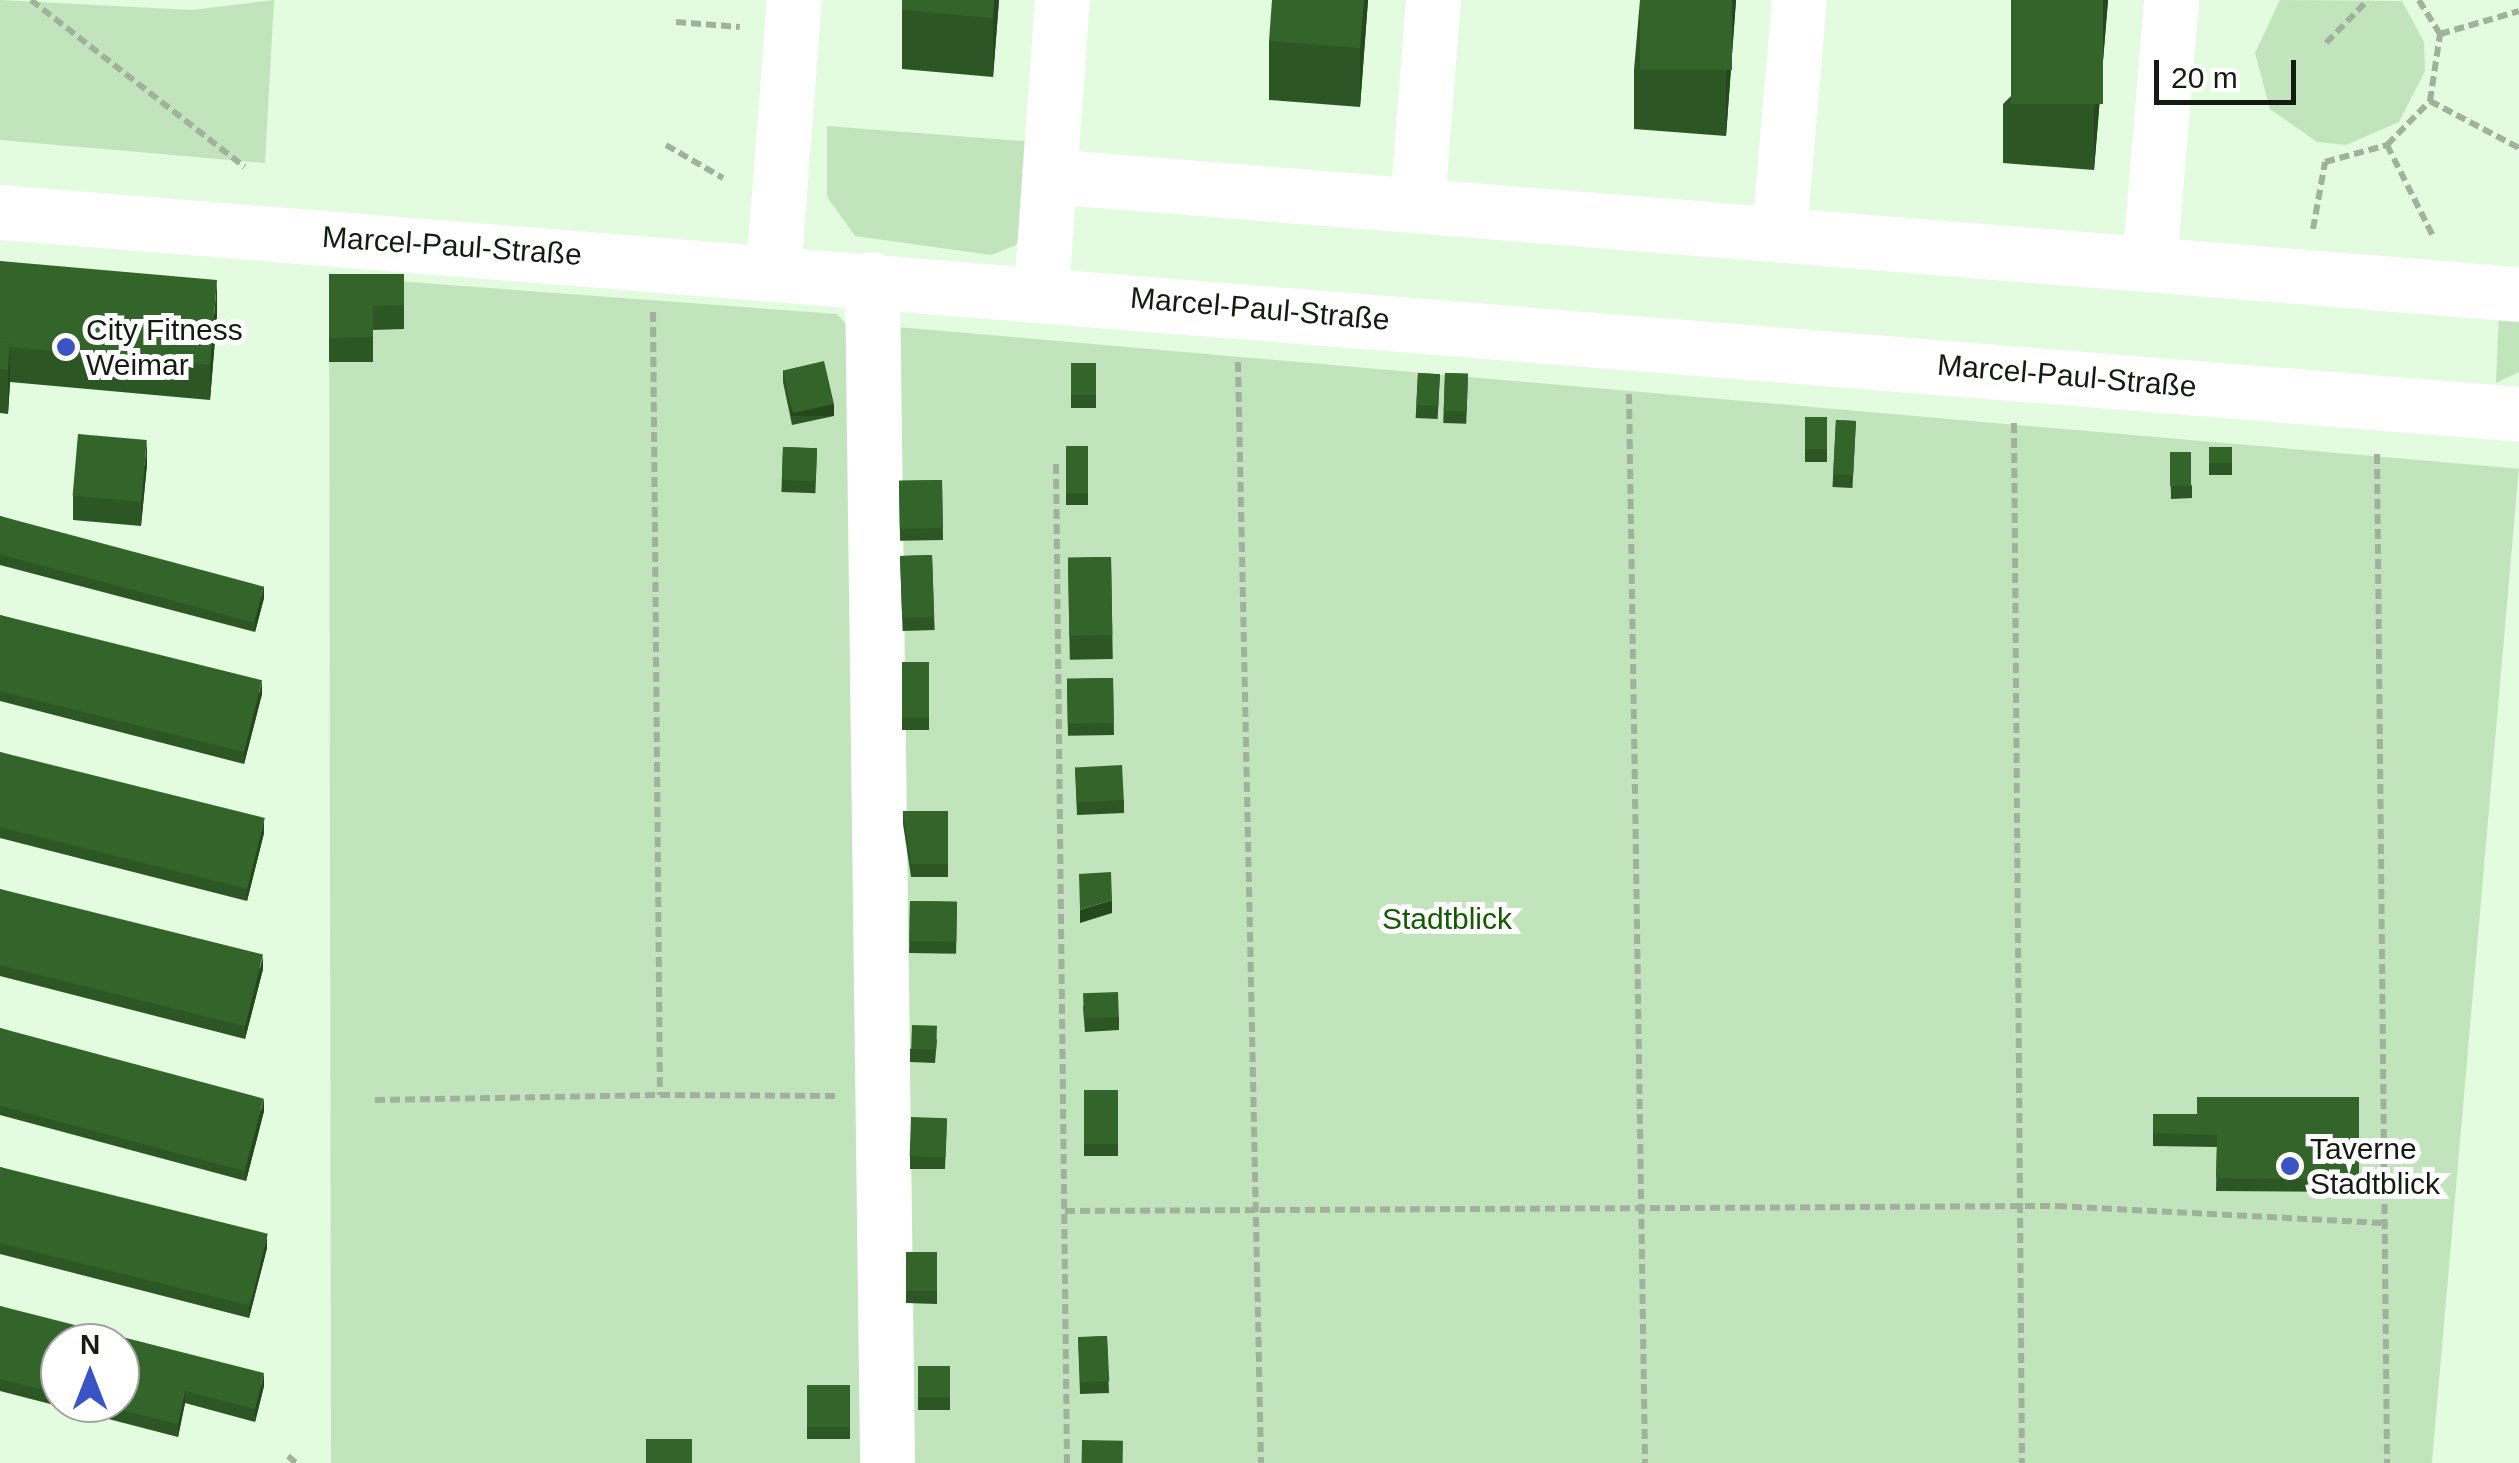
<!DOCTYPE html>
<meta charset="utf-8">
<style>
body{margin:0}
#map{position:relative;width:2519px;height:1463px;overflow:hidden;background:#e3fbdf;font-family:Helvetica,sans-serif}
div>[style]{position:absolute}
.green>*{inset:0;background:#c2e4bc;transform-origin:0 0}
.path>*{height:6px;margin-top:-3px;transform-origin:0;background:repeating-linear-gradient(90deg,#a0b29c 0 10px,transparent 0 15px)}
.minor>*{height:55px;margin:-27.5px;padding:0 27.5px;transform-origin:27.5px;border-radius:27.5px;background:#fff}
.wall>*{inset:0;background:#2c5724;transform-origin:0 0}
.shaded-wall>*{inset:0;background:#24471d;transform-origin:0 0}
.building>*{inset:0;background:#33652a;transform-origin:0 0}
.dots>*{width:28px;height:28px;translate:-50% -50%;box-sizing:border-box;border:5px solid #fff;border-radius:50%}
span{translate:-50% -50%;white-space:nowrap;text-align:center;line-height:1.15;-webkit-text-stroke:10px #fff;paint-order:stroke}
.street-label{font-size:30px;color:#141c12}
.poi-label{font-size:30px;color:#141c12}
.left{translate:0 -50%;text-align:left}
.park-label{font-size:30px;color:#115a00}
.north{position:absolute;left:40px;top:1323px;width:100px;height:100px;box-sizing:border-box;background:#fff;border:2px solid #a1a4a0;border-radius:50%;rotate:0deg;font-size:28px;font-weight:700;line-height:40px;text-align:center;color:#141c12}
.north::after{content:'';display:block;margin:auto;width:35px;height:45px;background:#3a53c5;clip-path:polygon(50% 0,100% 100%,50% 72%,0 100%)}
.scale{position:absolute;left:2154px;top:60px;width:142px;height:45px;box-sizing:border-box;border:5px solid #141c12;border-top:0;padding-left:12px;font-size:30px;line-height:35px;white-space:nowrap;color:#141c12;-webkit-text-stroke:8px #fff;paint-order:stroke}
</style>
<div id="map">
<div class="green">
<div style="clip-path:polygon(0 0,192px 10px,274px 0,265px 163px,0 140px)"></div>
<div style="clip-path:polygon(2280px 0,2402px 1px,2424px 42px,2425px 71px,2399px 122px,2346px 145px,2317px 142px,2270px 109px,2255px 53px)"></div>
<div style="clip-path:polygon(827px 126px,1034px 142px,1025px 230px,1016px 245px,991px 255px,855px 236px,827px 197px)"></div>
<div style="clip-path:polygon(329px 276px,837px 314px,856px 335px,862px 1463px,331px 1463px)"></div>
<div style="clip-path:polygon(2499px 309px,2519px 315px,2519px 372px,2496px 383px)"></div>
<div style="left:898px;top:327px;width:1627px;height:1136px;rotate:5deg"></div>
</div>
<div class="path">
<div style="left:31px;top:0;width:271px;rotate:38deg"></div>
<div style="left:676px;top:22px;width:64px;rotate:4.5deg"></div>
<div style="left:2440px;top:34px;width:82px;rotate:-16.2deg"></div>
<div style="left:2326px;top:43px;width:60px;rotate:-45.7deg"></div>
<div style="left:2430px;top:101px;width:101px;rotate:27.8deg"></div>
<div style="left:666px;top:145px;width:66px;rotate:30.1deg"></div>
<div style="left:2387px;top:145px;width:104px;rotate:63.2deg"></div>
<div style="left:2313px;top:229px;width:68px;rotate:-79.8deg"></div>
<div style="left:2325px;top:162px;width:64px;rotate:-15.3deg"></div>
<div style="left:2387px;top:145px;width:62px;rotate:-45.7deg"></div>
<div style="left:2430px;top:101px;width:68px;rotate:-81.5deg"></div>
<div style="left:2440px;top:34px;width:40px;rotate:-122deg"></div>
<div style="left:653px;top:312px;width:783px;rotate:89.49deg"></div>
<div style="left:660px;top:1095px;width:175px;rotate:0.3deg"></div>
<div style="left:1238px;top:362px;width:1101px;rotate:88.8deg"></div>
<div style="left:1629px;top:394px;width:1069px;rotate:89.14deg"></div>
<div style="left:2014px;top:423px;width:1040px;rotate:89.56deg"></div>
<div style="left:2377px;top:454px;width:1009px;rotate:89.43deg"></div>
<div style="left:1056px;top:464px;width:999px;rotate:89.37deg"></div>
<div style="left:375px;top:1100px;width:285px;rotate:-1deg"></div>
<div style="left:1065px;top:1211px;width:992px;rotate:-0.29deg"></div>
<div style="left:2057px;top:1206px;width:327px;rotate:3deg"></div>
<div style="left:288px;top:1456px;width:11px;rotate:41deg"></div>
</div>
<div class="minor">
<div style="left:1049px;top:176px;width:1475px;rotate:4.59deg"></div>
<div style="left:1417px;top:203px;width:204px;rotate:-85.5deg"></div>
<div style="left:0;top:212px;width:2527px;rotate:4.58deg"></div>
<div style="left:1779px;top:232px;width:233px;rotate:-85.1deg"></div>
<div style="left:2149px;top:263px;width:264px;rotate:-85.2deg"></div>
<div style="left:773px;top:271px;width:272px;rotate:-85.6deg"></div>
<div style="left:872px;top:279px;width:1184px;rotate:89.27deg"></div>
<div style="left:1041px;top:291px;width:292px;rotate:-85.9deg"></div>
</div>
<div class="wall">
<div style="clip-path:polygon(999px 0,993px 77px,902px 69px,902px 10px)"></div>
<div style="clip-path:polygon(1368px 0,1360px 107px,1269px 100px,1269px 41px)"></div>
<div style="clip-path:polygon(1640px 0,1736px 0,1726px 136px,1634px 129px,1634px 70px)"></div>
<div style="clip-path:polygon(2108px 0,2094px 170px,2003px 163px,2003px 104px)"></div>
<div style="clip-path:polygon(0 261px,217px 315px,210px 400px,10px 382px,8px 414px,0 413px)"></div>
<div style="clip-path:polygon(329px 274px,404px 274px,404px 329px,373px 330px,373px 362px,329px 362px)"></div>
<div style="left:1071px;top:363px;width:25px;height:45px"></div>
<div style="clip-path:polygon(783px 370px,834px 416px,792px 425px,783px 382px)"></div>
<div style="left:1418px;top:373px;width:22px;height:45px;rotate:3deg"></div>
<div style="left:1445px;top:373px;width:23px;height:50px;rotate:2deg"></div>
<div style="left:1805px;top:417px;width:22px;height:45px"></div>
<div style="left:1836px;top:420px;width:20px;height:67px;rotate:3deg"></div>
<div style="left:1066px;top:446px;width:22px;height:59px"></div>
<div style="left:783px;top:447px;width:34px;height:45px;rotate:2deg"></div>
<div style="left:2209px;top:447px;width:23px;height:28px"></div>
<div style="clip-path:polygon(2170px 452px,2192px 486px,2192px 498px,2171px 499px)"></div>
<div style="clip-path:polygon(147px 464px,141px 526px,73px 520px,73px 496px)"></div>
<div style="left:942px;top:480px;width:60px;height:43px;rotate:89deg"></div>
<div style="clip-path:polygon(0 516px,264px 598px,255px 632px,0 565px)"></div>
<div style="left:932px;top:555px;width:75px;height:32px;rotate:88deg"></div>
<div style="left:1111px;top:557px;width:102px;height:43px;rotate:89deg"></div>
<div style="clip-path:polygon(0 615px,262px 694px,244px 764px,0 701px)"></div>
<div style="left:902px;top:662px;width:27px;height:68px"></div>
<div style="left:1113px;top:678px;width:57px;height:46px;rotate:89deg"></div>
<div style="clip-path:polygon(0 752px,264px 833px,247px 901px,0 838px)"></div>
<div style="clip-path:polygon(1075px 767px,1124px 800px,1124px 813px,1077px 815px)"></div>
<div style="clip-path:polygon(903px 811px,948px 811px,948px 877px,911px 877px,903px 824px)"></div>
<div style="clip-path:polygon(0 889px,263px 969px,245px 1039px,0 976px)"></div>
<div style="left:910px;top:901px;width:47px;height:52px;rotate:1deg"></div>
<div style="clip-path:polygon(1083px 1006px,1119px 1017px,1119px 1030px,1085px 1032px)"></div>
<div style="clip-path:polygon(0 1028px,264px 1111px,246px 1181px,0 1115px)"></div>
<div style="clip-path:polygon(937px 1039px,935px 1063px,910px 1062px,910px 1049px)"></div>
<div style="left:1084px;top:1090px;width:34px;height:66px"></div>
<div style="clip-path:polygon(2359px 1097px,2359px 1192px,2216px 1191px,2217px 1147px,2153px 1146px,2153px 1114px,2197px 1114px)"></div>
<div style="clip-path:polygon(947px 1118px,945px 1169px,910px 1169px,910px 1156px)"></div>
<div style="clip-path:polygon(0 1167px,267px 1248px,249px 1318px,0 1254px)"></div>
<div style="clip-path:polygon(937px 1252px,937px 1304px,906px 1303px,906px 1291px)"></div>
<div style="clip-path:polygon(evenodd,0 1306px,264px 1386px,255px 1422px,185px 1403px,178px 1437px,0 1391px,0 1306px,60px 1343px,120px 1403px,60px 1403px,60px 1343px)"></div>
<div style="left:1107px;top:1336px;width:57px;height:29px;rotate:88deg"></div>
<div style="left:918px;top:1366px;width:32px;height:44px"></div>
<div style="left:807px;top:1385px;width:43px;height:54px"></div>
</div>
<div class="shaded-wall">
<div style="clip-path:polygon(994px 0,999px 0,993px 77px,993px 18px)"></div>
<div style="clip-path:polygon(1364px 0,1368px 0,1360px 107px,1360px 48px)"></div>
<div style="clip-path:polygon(1732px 0,1736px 0,1726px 136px,1726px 78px)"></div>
<div style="clip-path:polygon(2103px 0,2108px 0,2094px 170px,2094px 111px)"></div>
<div style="clip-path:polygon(217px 280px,217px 315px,210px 400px,210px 365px)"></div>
<div style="clip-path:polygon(10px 338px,10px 382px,8px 414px,8px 370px)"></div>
<div style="left:834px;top:404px;width:12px;height:43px;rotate:90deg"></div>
<div style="clip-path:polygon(147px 440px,147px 464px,141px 526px,141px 501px)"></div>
<div style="clip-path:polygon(264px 585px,264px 598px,255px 632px,255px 620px)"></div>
<div style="clip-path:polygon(262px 681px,262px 694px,244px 764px,244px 751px)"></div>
<div style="clip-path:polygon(264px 820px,264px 833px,247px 901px,247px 889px)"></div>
<div style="clip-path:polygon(1112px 900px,1112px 913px,1080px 923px,1080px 910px)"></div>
<div style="clip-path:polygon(263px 956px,263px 969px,245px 1039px,245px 1026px)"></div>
<div style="clip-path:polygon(264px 1098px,264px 1111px,246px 1181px,246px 1168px)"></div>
<div style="clip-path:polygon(267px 1236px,267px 1248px,249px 1318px,249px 1305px)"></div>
<div style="clip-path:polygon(264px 1373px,264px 1386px,255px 1422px,255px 1409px)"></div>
<div style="clip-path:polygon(185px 1391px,185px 1403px,178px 1437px,178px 1424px)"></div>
</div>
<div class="building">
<div style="clip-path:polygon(902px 0,994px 0,993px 18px,902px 10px)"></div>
<div style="clip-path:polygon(1272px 0,1364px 0,1360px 48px,1269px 41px)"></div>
<div style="left:1640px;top:0;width:92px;height:70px"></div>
<div style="left:2011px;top:0;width:92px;height:104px"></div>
<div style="clip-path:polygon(0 261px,217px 280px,210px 365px,10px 347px,10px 338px,0 337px)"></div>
<div style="clip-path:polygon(329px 274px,404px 274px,404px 305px,373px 306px,373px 337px,329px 338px)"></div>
<div style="clip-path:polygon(0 337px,10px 338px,8px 370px,0 369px)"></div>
<div style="left:824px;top:361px;width:44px;height:42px;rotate:77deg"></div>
<div style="left:1071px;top:363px;width:25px;height:32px"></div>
<div style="left:1418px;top:373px;width:22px;height:32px;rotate:3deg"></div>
<div style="left:1445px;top:373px;width:23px;height:38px;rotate:2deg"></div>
<div style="left:1805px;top:417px;width:22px;height:32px"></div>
<div style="left:1836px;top:420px;width:20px;height:54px;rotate:3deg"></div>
<div style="left:78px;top:434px;width:69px;height:62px;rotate:5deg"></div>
<div style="left:1066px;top:446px;width:22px;height:47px"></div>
<div style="left:783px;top:447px;width:34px;height:33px;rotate:2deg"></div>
<div style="left:2209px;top:447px;width:23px;height:16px"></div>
<div style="left:2170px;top:452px;width:21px;height:34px"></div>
<div style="left:942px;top:480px;width:48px;height:43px;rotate:89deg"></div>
<div style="left:0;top:516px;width:273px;height:37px;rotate:15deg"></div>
<div style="left:932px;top:555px;width:62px;height:32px;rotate:88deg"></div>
<div style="left:1111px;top:557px;width:78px;height:43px;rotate:89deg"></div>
<div style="left:0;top:615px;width:270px;height:74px;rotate:14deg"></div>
<div style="left:902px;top:662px;width:27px;height:56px"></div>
<div style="left:1113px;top:678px;width:45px;height:46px;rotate:89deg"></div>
<div style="left:0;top:752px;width:273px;height:73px;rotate:14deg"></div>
<div style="left:1122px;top:765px;width:35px;height:47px;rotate:87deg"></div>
<div style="clip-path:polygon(903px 811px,948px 811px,948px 864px,911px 864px)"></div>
<div style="clip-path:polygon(1111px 872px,1112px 900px,1080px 910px,1079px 874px)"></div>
<div style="left:0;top:889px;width:271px;height:74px;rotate:14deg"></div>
<div style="left:910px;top:901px;width:47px;height:40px;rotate:1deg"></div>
<div style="left:1118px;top:992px;width:25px;height:35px;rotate:88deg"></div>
<div style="left:912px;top:1025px;width:25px;height:24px;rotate:2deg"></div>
<div style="left:0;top:1028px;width:273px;height:75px;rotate:15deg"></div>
<div style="left:1084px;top:1090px;width:34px;height:54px"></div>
<div style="clip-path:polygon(2197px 1097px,2359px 1097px,2359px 1180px,2216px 1178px,2217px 1135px,2153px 1133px,2153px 1114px,2197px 1114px)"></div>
<div style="left:911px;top:1117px;width:36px;height:39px;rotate:2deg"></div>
<div style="left:0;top:1167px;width:276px;height:74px;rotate:14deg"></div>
<div style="left:906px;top:1252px;width:31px;height:39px"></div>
<div style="clip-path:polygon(0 1306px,264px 1373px,255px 1409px,185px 1391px,178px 1424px,94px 1403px,120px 1403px,120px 1343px,60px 1343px,60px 1394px,0 1379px)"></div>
<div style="left:1107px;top:1336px;width:45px;height:29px;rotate:87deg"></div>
<div style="left:918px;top:1366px;width:32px;height:31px"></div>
<div style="left:807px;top:1385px;width:43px;height:42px"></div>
<div style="left:646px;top:1439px;width:46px;height:24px"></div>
<div style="left:1082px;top:1440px;width:41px;height:23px;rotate:1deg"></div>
</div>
<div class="dots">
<div style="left:66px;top:347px;background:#3a53c5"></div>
<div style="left:2290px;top:1166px;background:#3a53c5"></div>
</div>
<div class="street-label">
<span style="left:452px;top:246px;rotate:4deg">Marcel-Paul-Straße</span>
<span style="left:1260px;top:309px;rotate:5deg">Marcel-Paul-Straße</span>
<span style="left:2067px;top:376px;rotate:5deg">Marcel-Paul-Straße</span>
</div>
<div class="poi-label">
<span class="left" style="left:86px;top:347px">City Fitness<br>Weimar</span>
<span class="left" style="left:2310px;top:1166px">Taverne<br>Stadtblick</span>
</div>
<div class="park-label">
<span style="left:1447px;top:919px">Stadtblick</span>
</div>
<div class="north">N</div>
<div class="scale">20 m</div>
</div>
